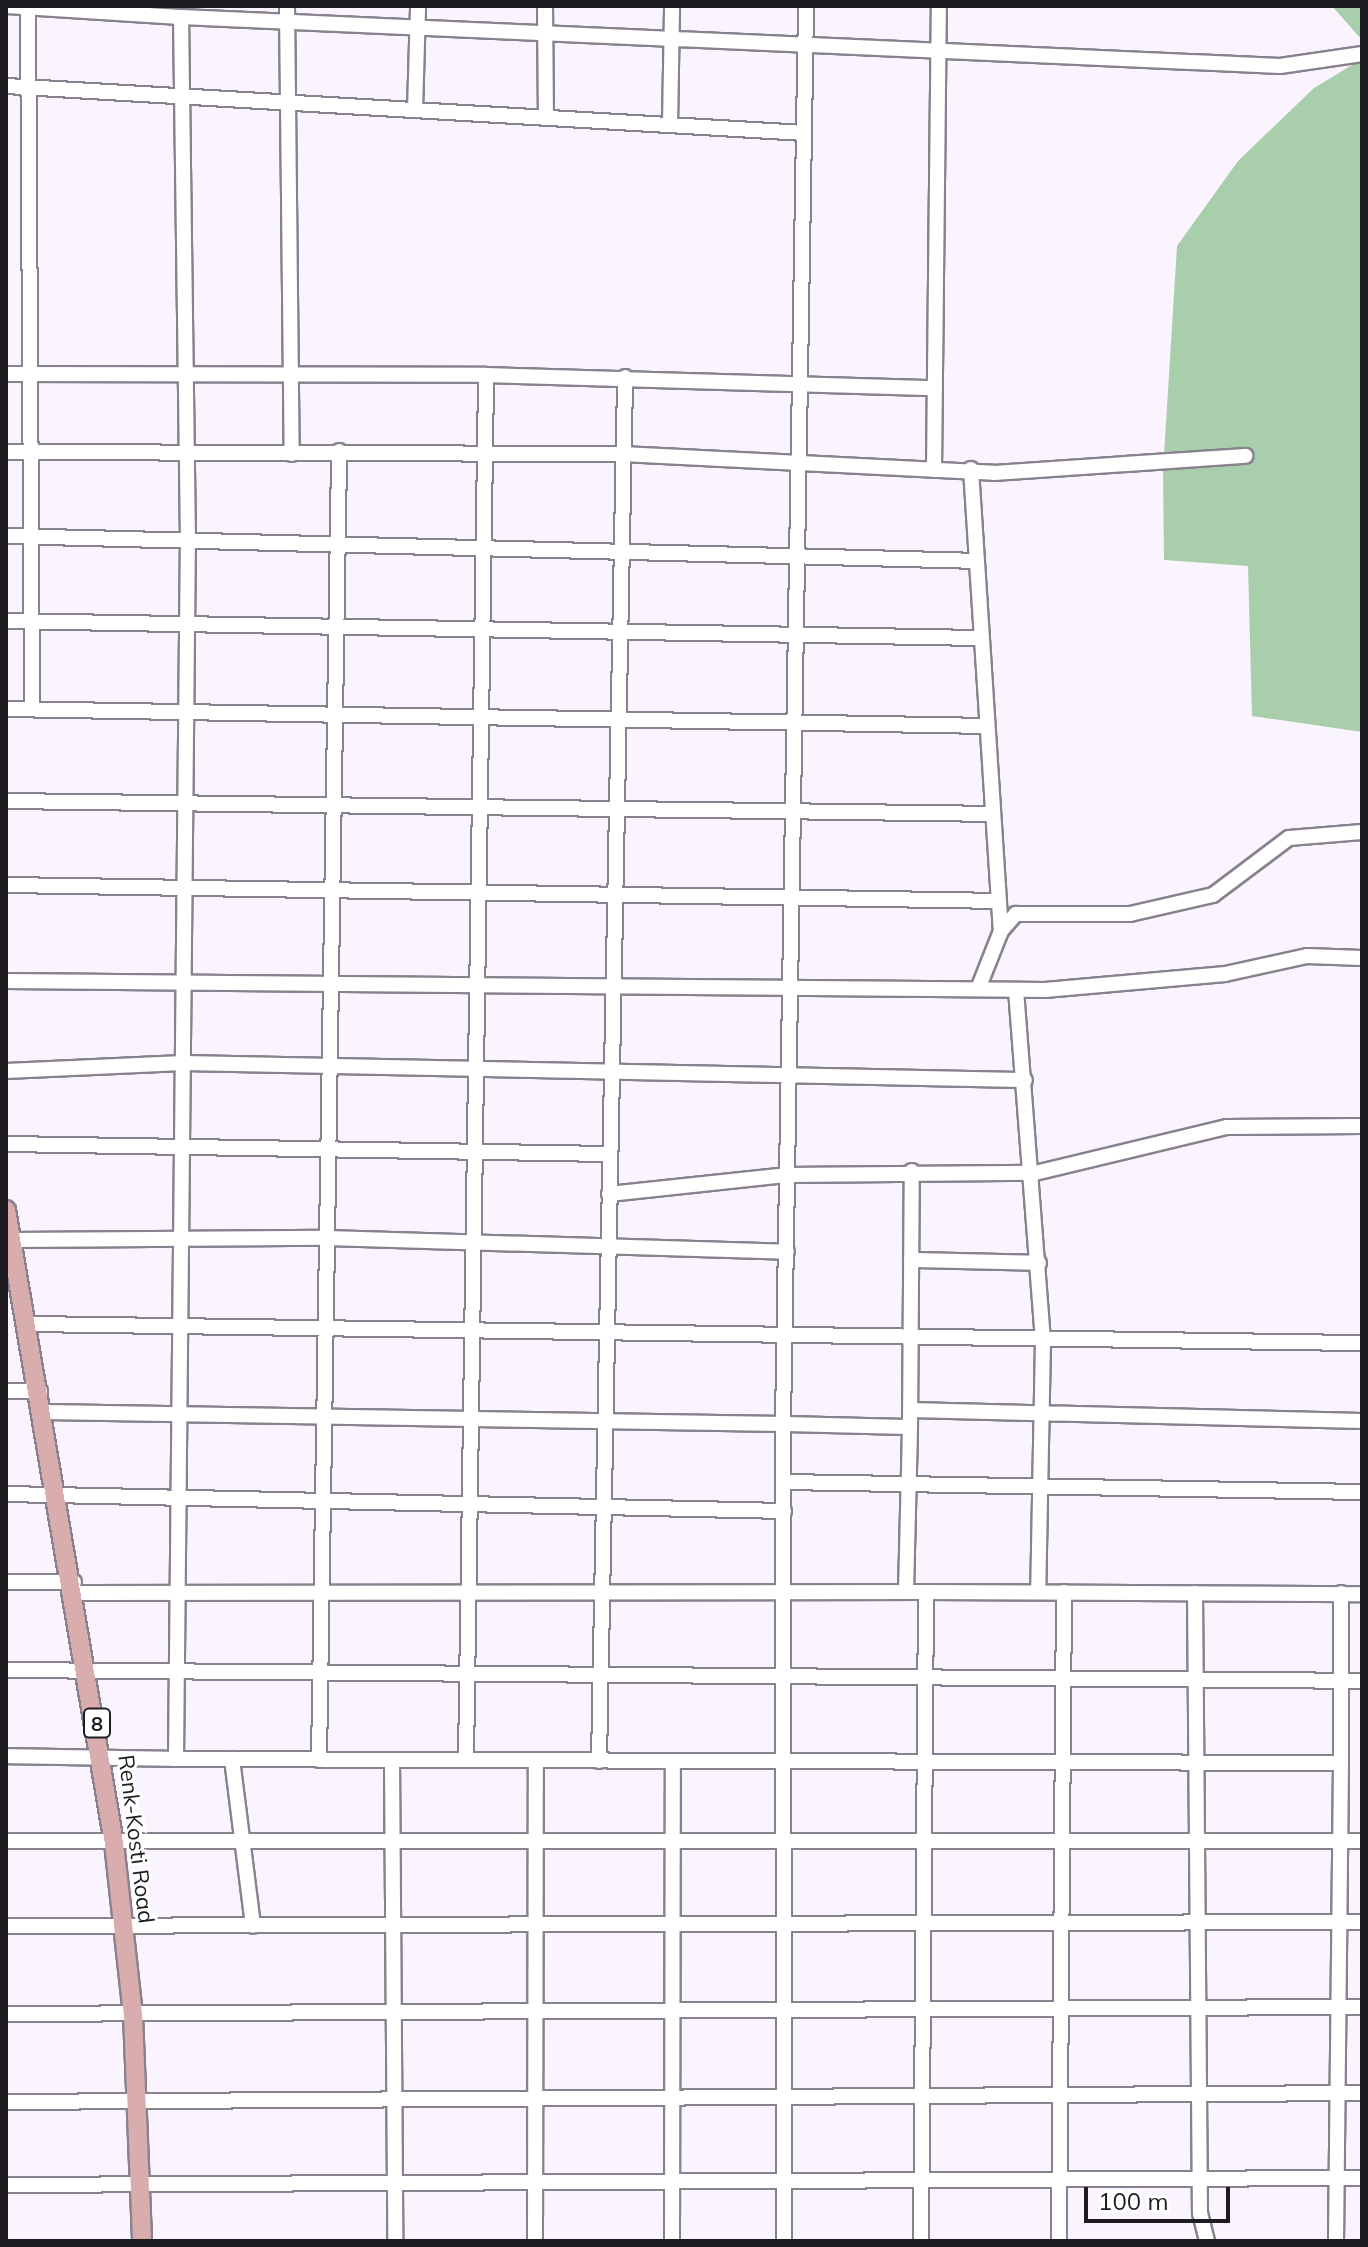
<!DOCTYPE html>
<style>
body{margin:0}
#map{position:relative;width:1368px;height:2247px;overflow:hidden;background:#f9f4fe;font-family:Mulish,sans-serif}
div>[style]{position:absolute}
.green>*{inset:0;background:#a9ceab}
.roads{filter:drop-shadow(2px 0 #87828d) drop-shadow(-2px 0 #87828d) drop-shadow(0 2px #87828d) drop-shadow(0 -2px #87828d)}
.minor>*{height:14px;margin:-7px;padding:0 7px;transform-origin:7px;border-radius:7px;background:#fff}
.major>*{height:18px;margin:-9px;padding:0 9px;transform-origin:9px;border-radius:9px;background:#d9acad}
span{translate:-50% -50%;white-space:nowrap;text-align:center;line-height:1.15;-webkit-text-stroke:6px #fff;paint-order:stroke}
.shield-label span{padding:2px 6px;background:#fff;border:2px solid;border-radius:6px;-webkit-text-stroke-width:0}
.shield-label{font-size:20px;color:#1e1c21;font-weight:700}
.street-label{font-size:22px;color:#1e1c21}
.frame{position:absolute;inset:0;border:8px solid #1e1c21;pointer-events:none}
.scale{position:absolute;left:1084px;top:2187px;width:146px;height:36px;box-sizing:border-box;border:4px solid #1e1c21;border-top:0;padding-left:10px;font-size:24px;line-height:28px;white-space:nowrap;color:#1e1c21;-webkit-text-stroke:6px #fff;paint-order:stroke}
</style>
<div id="map">
<div class="green">
<div style="clip-path:polygon(1332px 6px,1362px 6px,1362px 40px)"></div>
<div style="clip-path:polygon(1362px 59px,1362px 732px,1252px 716px,1248px 566px,1164px 560px,1163px 472px,1177px 246px,1238px 161px,1314px 88px)"></div>
</div>
<div class="roads">
<div class="minor">
<div style="left:6px;top:6px;width:175px;rotate:3.6deg"></div>
<div style="left:28px;top:6px;width:703px;rotate:89.67deg"></div>
<div style="left:287px;top:6px;width:448px;rotate:89.4deg"></div>
<div style="left:545px;top:6px;width:112px;rotate:89.5deg"></div>
<div style="left:806px;top:6px;width:1418px;rotate:90.93deg"></div>
<div style="left:783px;top:1424px;width:127px;rotate:1.4deg"></div>
<div style="left:910px;top:1427px;width:256px;rotate:-89.6deg"></div>
<div style="left:6px;top:86px;width:799px;rotate:3.37deg"></div>
<div style="left:415px;top:110px;width:104px;rotate:-88.3deg"></div>
<div style="left:670px;top:125px;width:119px;rotate:-89deg"></div>
<div style="left:6px;top:374px;width:480px;rotate:0.1deg"></div>
<div style="left:486px;top:375px;width:449px;rotate:1.7deg"></div>
<div style="left:6px;top:452px;width:616px;rotate:0.19deg"></div>
<div style="left:622px;top:454px;width:372px;rotate:2.9deg"></div>
<div style="left:994px;top:473px;width:252px;rotate:-3.9deg"></div>
<div style="left:971px;top:469px;width:463px;rotate:86.3deg"></div>
<div style="left:934px;top:470px;width:464px;rotate:-89.4deg"></div>
<div style="left:6px;top:536px;width:971px;rotate:1.47deg"></div>
<div style="left:6px;top:621px;width:976px;rotate:1deg"></div>
<div style="left:6px;top:709px;width:981px;rotate:0.99deg"></div>
<div style="left:6px;top:801px;width:987px;rotate:0.75deg"></div>
<div style="left:6px;top:885px;width:993px;rotate:0.92deg"></div>
<div style="left:6px;top:981px;width:1039px;rotate:0.5deg"></div>
<div style="left:1045px;top:990px;width:181px;rotate:-5.1deg"></div>
<div style="left:1225px;top:974px;width:84px;rotate:-12.4deg"></div>
<div style="left:1307px;top:956px;width:55px;rotate:2.1deg"></div>
<div style="left:978px;top:989px;width:62px;rotate:-68.4deg"></div>
<div style="left:1001px;top:931px;width:23px;rotate:-49deg"></div>
<div style="left:1016px;top:914px;width:114px"></div>
<div style="left:1130px;top:914px;width:85px;rotate:-12.9deg"></div>
<div style="left:1213px;top:895px;width:95px;rotate:-36.9deg"></div>
<div style="left:1289px;top:838px;width:73px;rotate:-4.7deg"></div>
<div style="left:1016px;top:990px;width:352px;rotate:85.6deg"></div>
<div style="left:1043px;top:1341px;width:251px;rotate:91.1deg"></div>
<div style="left:6px;top:1071px;width:177px;rotate:-2.6deg"></div>
<div style="left:183px;top:1063px;width:842px;rotate:1.16deg"></div>
<div style="left:6px;top:1144px;width:603px;rotate:0.95deg"></div>
<div style="left:609px;top:1194px;width:180px;rotate:-6.1deg"></div>
<div style="left:788px;top:1175px;width:247px;rotate:-0.5deg"></div>
<div style="left:1035px;top:1173px;width:197px;rotate:-13.5deg"></div>
<div style="left:1227px;top:1127px;width:135px;rotate:-0.4deg"></div>
<div style="left:13px;top:1240px;width:314px;rotate:-0.4deg"></div>
<div style="left:327px;top:1238px;width:460px;rotate:1.7deg"></div>
<div style="left:911px;top:1260px;width:128px;rotate:1.3deg"></div>
<div style="left:29px;top:1324px;width:1333px;rotate:0.82deg"></div>
<div style="left:6px;top:1391px;width:34px"></div>
<div style="left:910px;top:1410px;width:452px;rotate:1.4deg"></div>
<div style="left:45px;top:1412px;width:738px;rotate:0.93deg"></div>
<div style="left:783px;top:1424px;width:817px;rotate:89.93deg"></div>
<div style="left:784px;top:1482px;width:578px;rotate:0.99deg"></div>
<div style="left:6px;top:1494px;width:778px;rotate:1.25deg"></div>
<div style="left:6px;top:1582px;width:68px"></div>
<div style="left:906px;top:1592px;width:165px;rotate:-88.6deg"></div>
<div style="left:926px;top:1592px;width:436px;rotate:0.3deg"></div>
<div style="left:76px;top:1593px;width:850px;rotate:-0.07deg"></div>
<div style="left:926px;top:1592px;width:649px;rotate:90.44deg"></div>
<div style="left:1195px;top:1593px;width:620px;rotate:89.54deg"></div>
<div style="left:1200px;top:2213px;width:29px;rotate:76deg"></div>
<div style="left:6px;top:1670px;width:1356px;rotate:0.46deg"></div>
<div style="left:6px;top:1756px;width:170px;rotate:1deg"></div>
<div style="left:176px;top:1759px;width:1217px;rotate:-89.44deg"></div>
<div style="left:188px;top:542px;width:525px;rotate:-90.76deg"></div>
<div style="left:181px;top:17px;width:1100px;rotate:2.55deg"></div>
<div style="left:1280px;top:66px;width:83px;rotate:-8.3deg"></div>
<div style="left:176px;top:1759px;width:1165px;rotate:0.2deg"></div>
<div style="left:1341px;top:1763px;width:170px;rotate:-90deg"></div>
<div style="left:232px;top:1759px;width:168px;rotate:82.8deg"></div>
<div style="left:319px;top:1760px;width:1309px;rotate:-89.12deg"></div>
<div style="left:392px;top:1760px;width:481px;rotate:89.6deg"></div>
<div style="left:466px;top:1760px;width:1385px;rotate:-89.17deg"></div>
<div style="left:599px;top:1761px;width:1384px;rotate:-88.92deg"></div>
<div style="left:6px;top:1841px;width:1356px"></div>
<div style="left:6px;top:1926px;width:1356px;rotate:-0.17deg"></div>
<div style="left:6px;top:2014px;width:1356px;rotate:-0.3deg"></div>
<div style="left:6px;top:2102px;width:1356px;rotate:-0.38deg"></div>
<div style="left:6px;top:2185px;width:1356px;rotate:-0.3deg"></div>
<div style="left:535px;top:2241px;width:480px;rotate:-89.9deg"></div>
<div style="left:672px;top:2241px;width:480px;rotate:-89.9deg"></div>
<div style="left:1059px;top:2241px;width:649px;rotate:-89.56deg"></div>
<div style="left:1336px;top:2241px;width:478px;rotate:-89.4deg"></div>
</div>
<div class="major">
<div style="left:6px;top:1210px;width:642px;rotate:80.32deg"></div>
<div style="left:114px;top:1843px;width:173px;rotate:83.7deg"></div>
<div style="left:133px;top:2015px;width:226px;rotate:87.7deg"></div>
</div>
</div>
<div class="shield-label">
<span style="left:97px;top:1723px">8</span>
</div>
<div class="street-label">
<span style="left:136px;top:1839px;rotate:83deg">Renk-Kosti Road</span>
</div>
<div class="frame"></div>
<div class="scale">100 m</div>
</div>
